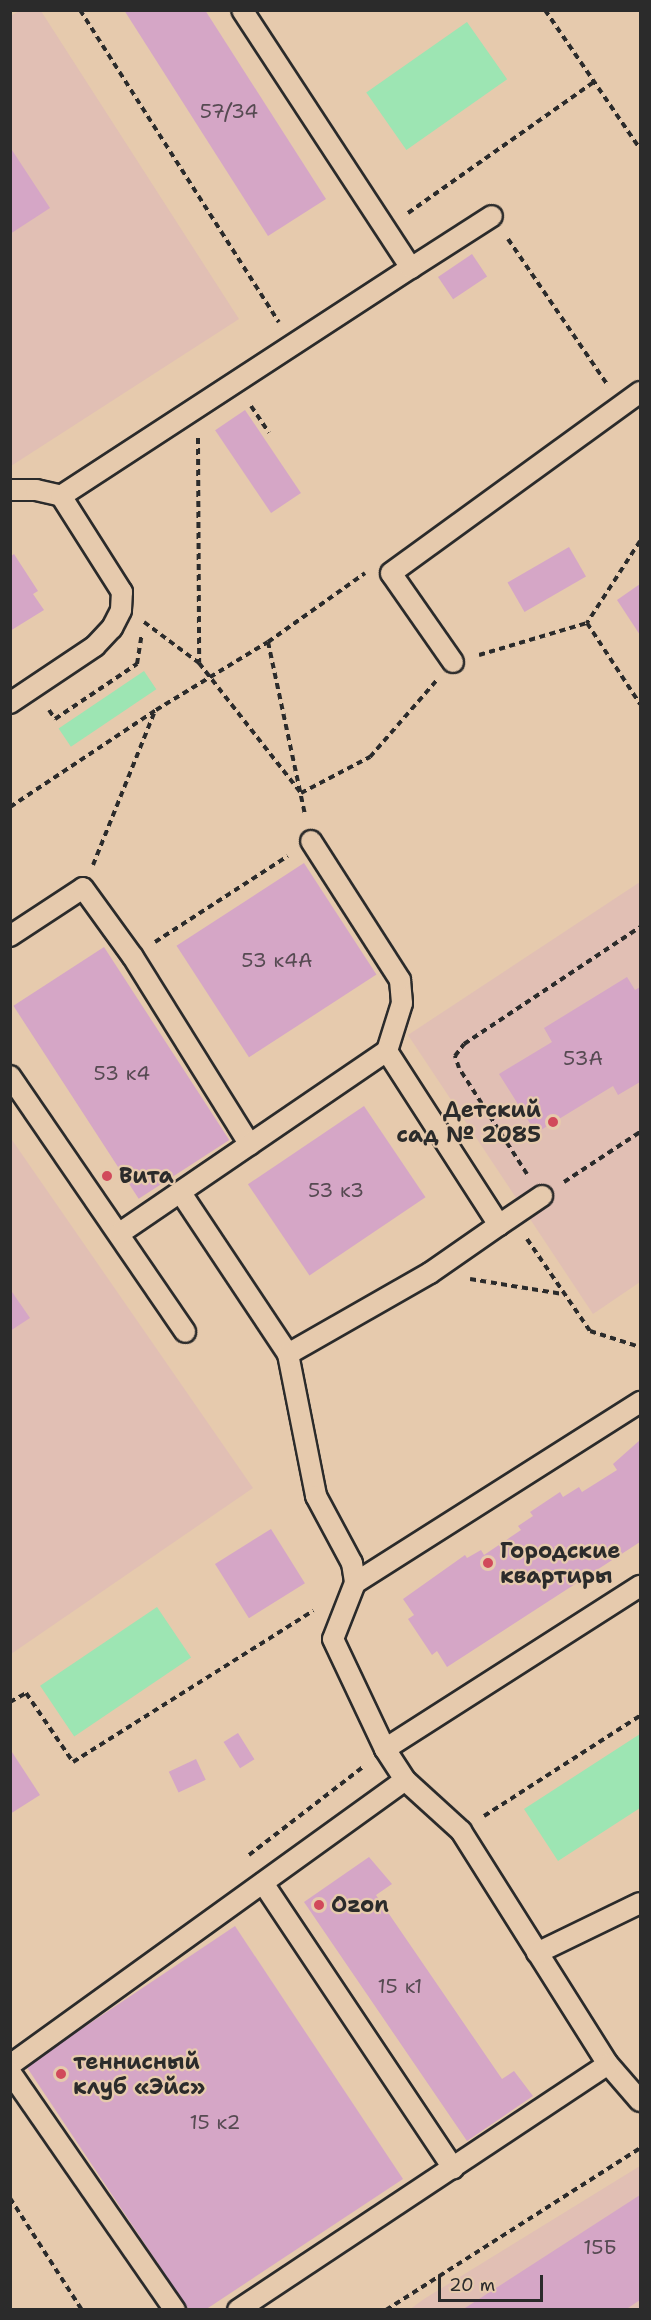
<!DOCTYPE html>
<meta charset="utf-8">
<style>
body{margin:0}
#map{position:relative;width:651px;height:2320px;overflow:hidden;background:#e6caad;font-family:"Shantell Sans",sans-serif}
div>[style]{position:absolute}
.built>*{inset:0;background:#e1bfb4}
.green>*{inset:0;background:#9de5b3;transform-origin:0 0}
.building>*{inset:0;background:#d5a6c6;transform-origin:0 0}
.path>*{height:4px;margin-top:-2px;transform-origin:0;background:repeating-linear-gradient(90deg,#2b2b2b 0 6px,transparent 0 10.5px)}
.roads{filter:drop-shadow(2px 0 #2b2b2b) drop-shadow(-2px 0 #2b2b2b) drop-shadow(0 2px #2b2b2b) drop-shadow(0 -2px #2b2b2b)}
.service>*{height:20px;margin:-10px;padding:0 10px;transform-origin:10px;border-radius:10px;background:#e6caad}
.dots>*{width:16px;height:16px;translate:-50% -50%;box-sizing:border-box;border:3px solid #e6caad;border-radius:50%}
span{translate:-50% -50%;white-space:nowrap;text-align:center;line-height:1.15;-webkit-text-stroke:4.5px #e6caad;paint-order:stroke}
.number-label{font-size:20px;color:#564a52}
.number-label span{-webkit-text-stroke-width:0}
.poi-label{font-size:22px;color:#2b2b2b;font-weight:700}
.right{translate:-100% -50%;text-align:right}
.left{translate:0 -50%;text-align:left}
.frame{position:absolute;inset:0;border:12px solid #2b2b2b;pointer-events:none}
.scale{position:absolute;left:438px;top:2275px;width:105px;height:27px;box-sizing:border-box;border:3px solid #2b2b2b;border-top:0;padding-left:8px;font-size:18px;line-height:21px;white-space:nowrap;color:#2b2b2b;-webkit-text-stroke:4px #e6caad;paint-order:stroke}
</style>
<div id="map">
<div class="built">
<div style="clip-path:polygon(19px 11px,41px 11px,239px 319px,11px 466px,11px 16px)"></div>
<div style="clip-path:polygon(640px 882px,640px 1282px,593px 1314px,408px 1035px)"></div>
<div style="clip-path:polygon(10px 1137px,253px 1488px,11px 1654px,10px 1654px)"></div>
<div style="clip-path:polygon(640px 2166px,640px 2309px,409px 2310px,424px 2299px)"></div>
</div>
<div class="green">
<div style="left:467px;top:22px;width:70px;height:123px;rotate:55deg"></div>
<div style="left:144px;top:671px;width:22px;height:103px;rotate:56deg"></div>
<div style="left:157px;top:1607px;width:61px;height:141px;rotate:56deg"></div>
<div style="clip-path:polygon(640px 1734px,640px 1808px,558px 1861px,524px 1809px)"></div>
</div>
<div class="building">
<div style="clip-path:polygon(124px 10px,205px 10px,326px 199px,268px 236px)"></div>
<div style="clip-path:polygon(10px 147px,50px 208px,10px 234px)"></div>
<div style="left:472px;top:254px;width:27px;height:41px;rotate:56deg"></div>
<div style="left:245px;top:410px;width:100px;height:36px;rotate:56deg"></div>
<div style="left:569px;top:547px;width:34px;height:71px;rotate:60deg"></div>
<div style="clip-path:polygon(14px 554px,38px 591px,33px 594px,44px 610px,10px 631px,10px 557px)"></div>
<div style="clip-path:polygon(640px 584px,640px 635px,617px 600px)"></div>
<div style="left:304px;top:863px;width:133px;height:152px;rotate:57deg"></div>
<div style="left:104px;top:947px;width:230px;height:108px;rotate:57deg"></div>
<div style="clip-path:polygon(627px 977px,635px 990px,640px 987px,640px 1082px,618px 1095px,613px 1086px,536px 1133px,499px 1074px,552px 1042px,544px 1028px)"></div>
<div style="left:364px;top:1106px;width:110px;height:140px;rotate:56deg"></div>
<div style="clip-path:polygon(10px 1289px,30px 1318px,10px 1331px)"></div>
<div style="clip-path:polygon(640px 1440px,640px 1542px,447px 1667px,437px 1651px,432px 1655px,408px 1619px,414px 1615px,403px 1599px,465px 1555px,467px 1558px,481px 1550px,484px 1555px,521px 1530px,518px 1526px,533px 1516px,530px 1512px,560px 1492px,563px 1497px,579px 1487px,582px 1492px,617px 1470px,613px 1464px)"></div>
<div style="left:271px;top:1529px;width:64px;height:66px;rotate:58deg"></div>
<div style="left:238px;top:1733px;width:31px;height:17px;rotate:58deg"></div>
<div style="clip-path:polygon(10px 1749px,40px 1795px,10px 1814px)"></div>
<div style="left:196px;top:1759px;width:23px;height:30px;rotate:65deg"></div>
<div style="clip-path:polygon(369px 1857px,392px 1884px,376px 1895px,502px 2079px,514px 2071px,533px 2096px,467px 2141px,304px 1902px)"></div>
<div style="clip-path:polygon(235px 1926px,403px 2179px,205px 2310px,189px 2310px,26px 2066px)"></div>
<div style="clip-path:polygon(640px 2195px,640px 2300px,625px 2310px,462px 2310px)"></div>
</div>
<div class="path">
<div style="left:80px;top:10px;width:370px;rotate:57.5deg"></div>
<div style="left:545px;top:10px;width:168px;rotate:55.6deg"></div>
<div style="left:408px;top:213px;width:228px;rotate:-35.2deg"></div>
<div style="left:508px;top:239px;width:176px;rotate:55.7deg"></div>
<div style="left:251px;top:406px;width:32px;rotate:56deg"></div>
<div style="left:198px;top:438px;width:224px;rotate:89.7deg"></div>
<div style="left:640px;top:541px;width:98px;rotate:122.9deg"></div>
<div style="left:587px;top:623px;width:97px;rotate:56.8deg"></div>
<div style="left:144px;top:622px;width:69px;rotate:36.7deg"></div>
<div style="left:199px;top:663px;width:165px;rotate:51.9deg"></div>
<div style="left:301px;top:793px;width:78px;rotate:-27.6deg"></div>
<div style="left:370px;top:757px;width:101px;rotate:-49deg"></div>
<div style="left:268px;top:642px;width:176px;rotate:77.9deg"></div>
<div style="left:479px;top:655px;width:113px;rotate:-16.5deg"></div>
<div style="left:49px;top:710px;width:11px;rotate:56deg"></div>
<div style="left:55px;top:719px;width:99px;rotate:-33.9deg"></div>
<div style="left:137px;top:664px;width:30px;rotate:-81deg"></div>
<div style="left:10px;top:807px;width:175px;rotate:-33.6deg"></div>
<div style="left:156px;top:710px;width:131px;rotate:-31.3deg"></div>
<div style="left:268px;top:642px;width:119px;rotate:-35.4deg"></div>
<div style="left:93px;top:865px;width:166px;rotate:-68.1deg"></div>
<div style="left:155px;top:942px;width:158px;rotate:-32.9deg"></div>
<div style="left:527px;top:1174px;width:126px;rotate:-122.7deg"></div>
<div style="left:459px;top:1068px;width:13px;rotate:-108deg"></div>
<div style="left:455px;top:1056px;width:15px;rotate:-53deg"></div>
<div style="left:464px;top:1044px;width:211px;rotate:-33.6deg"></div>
<div style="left:564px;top:1182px;width:91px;rotate:-33.3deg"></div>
<div style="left:527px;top:1239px;width:112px;rotate:55.6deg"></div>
<div style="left:590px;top:1331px;width:52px;rotate:17.7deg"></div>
<div style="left:470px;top:1279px;width:94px;rotate:9.2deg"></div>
<div style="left:10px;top:1702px;width:18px;rotate:-29deg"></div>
<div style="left:26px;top:1693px;width:83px;rotate:55.7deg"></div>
<div style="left:73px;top:1762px;width:284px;rotate:-32.2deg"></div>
<div style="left:484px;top:1816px;width:185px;rotate:-32.7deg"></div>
<div style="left:249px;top:1855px;width:145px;rotate:-37.7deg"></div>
<div style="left:10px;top:2198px;width:133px;rotate:57.3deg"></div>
<div style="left:386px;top:2310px;width:301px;rotate:-32.5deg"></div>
</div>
<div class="roads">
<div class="service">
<div style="left:411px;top:268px;width:96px;rotate:-32.7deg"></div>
<div style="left:10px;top:490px;width:26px"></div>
<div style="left:36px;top:490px;width:26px;rotate:13deg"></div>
<div style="left:61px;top:496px;width:418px;rotate:-33.1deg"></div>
<div style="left:411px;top:268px;width:308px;rotate:-123.2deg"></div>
<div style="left:453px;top:662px;width:108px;rotate:-124.9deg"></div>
<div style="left:391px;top:573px;width:308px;rotate:-36deg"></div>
<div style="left:10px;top:703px;width:102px;rotate:-33.8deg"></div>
<div style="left:95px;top:646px;width:25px;rotate:-47deg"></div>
<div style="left:112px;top:628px;width:20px;rotate:-63deg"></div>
<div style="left:121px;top:610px;width:18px;rotate:-87deg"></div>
<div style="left:122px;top:592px;width:114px;rotate:-122.4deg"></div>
<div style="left:10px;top:936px;width:87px;rotate:-33.3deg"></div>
<div style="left:83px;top:888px;width:85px;rotate:54.1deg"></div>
<div style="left:133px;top:957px;width:221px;rotate:58.1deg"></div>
<div style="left:10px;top:1076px;width:310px;rotate:55.6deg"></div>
<div style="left:181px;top:1193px;width:193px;rotate:56.4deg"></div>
<div style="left:288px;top:1354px;width:145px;rotate:78.8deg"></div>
<div style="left:316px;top:1496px;width:76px;rotate:61.8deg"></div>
<div style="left:352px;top:1563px;width:20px;rotate:81deg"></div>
<div style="left:355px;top:1583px;width:60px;rotate:111.4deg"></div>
<div style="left:333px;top:1639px;width:122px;rotate:64.7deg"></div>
<div style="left:385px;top:1749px;width:37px;rotate:57deg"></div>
<div style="left:405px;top:1780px;width:76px;rotate:42.3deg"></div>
<div style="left:461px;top:1831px;width:275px;rotate:57.8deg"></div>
<div style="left:608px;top:2064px;width:49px;rotate:49.1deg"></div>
<div style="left:499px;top:1225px;width:52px;rotate:-34deg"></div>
<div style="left:120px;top:1233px;width:323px;rotate:-34.3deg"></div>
<div style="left:288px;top:1354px;width:163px;rotate:-29.7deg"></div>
<div style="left:430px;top:1273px;width:84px;rotate:-34.8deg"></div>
<div style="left:499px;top:1225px;width:207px;rotate:-122.8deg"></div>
<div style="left:387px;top:1051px;width:50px;rotate:-72.6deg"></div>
<div style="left:402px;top:1003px;width:23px;rotate:-95deg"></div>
<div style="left:400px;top:980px;width:165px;rotate:-122.6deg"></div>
<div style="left:355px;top:1583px;width:338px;rotate:-32.4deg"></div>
<div style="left:385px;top:1749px;width:303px;rotate:-32.6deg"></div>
<div style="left:263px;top:1883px;width:343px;rotate:56.3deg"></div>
<div style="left:537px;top:1953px;width:114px;rotate:-25.9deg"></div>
<div style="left:10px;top:2065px;width:487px;rotate:-35.8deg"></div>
<div style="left:10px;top:2072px;width:290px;rotate:55.3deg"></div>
<div style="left:238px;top:2310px;width:444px;rotate:-33.6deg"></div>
</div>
</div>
<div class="dots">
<div style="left:553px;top:1122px;background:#d1495b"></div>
<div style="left:107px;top:1176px;background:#d1495b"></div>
<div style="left:488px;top:1563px;background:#d1495b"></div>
<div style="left:319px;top:1905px;background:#d1495b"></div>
<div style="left:61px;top:2074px;background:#d1495b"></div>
</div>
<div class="number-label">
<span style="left:229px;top:111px">57/34</span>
<span style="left:277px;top:960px">53 к4А</span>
<span style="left:583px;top:1058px">53А</span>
<span style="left:122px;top:1073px">53 к4</span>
<span style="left:336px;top:1190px">53 к3</span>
<span style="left:400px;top:1986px">15 к1</span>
<span style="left:215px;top:2122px">15 к2</span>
<span style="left:600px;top:2247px">15Б</span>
</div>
<div class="poi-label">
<span class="right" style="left:541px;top:1122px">Детский<br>сад № 2085</span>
<span class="left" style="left:119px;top:1176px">Вита</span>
<span class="left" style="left:500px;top:1563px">Городские<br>квартиры</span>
<span class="left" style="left:331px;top:1905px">Ozon</span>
<span class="left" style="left:73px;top:2074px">теннисный<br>клуб «Эйс»</span>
</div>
<div class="frame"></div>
<div class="scale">20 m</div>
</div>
